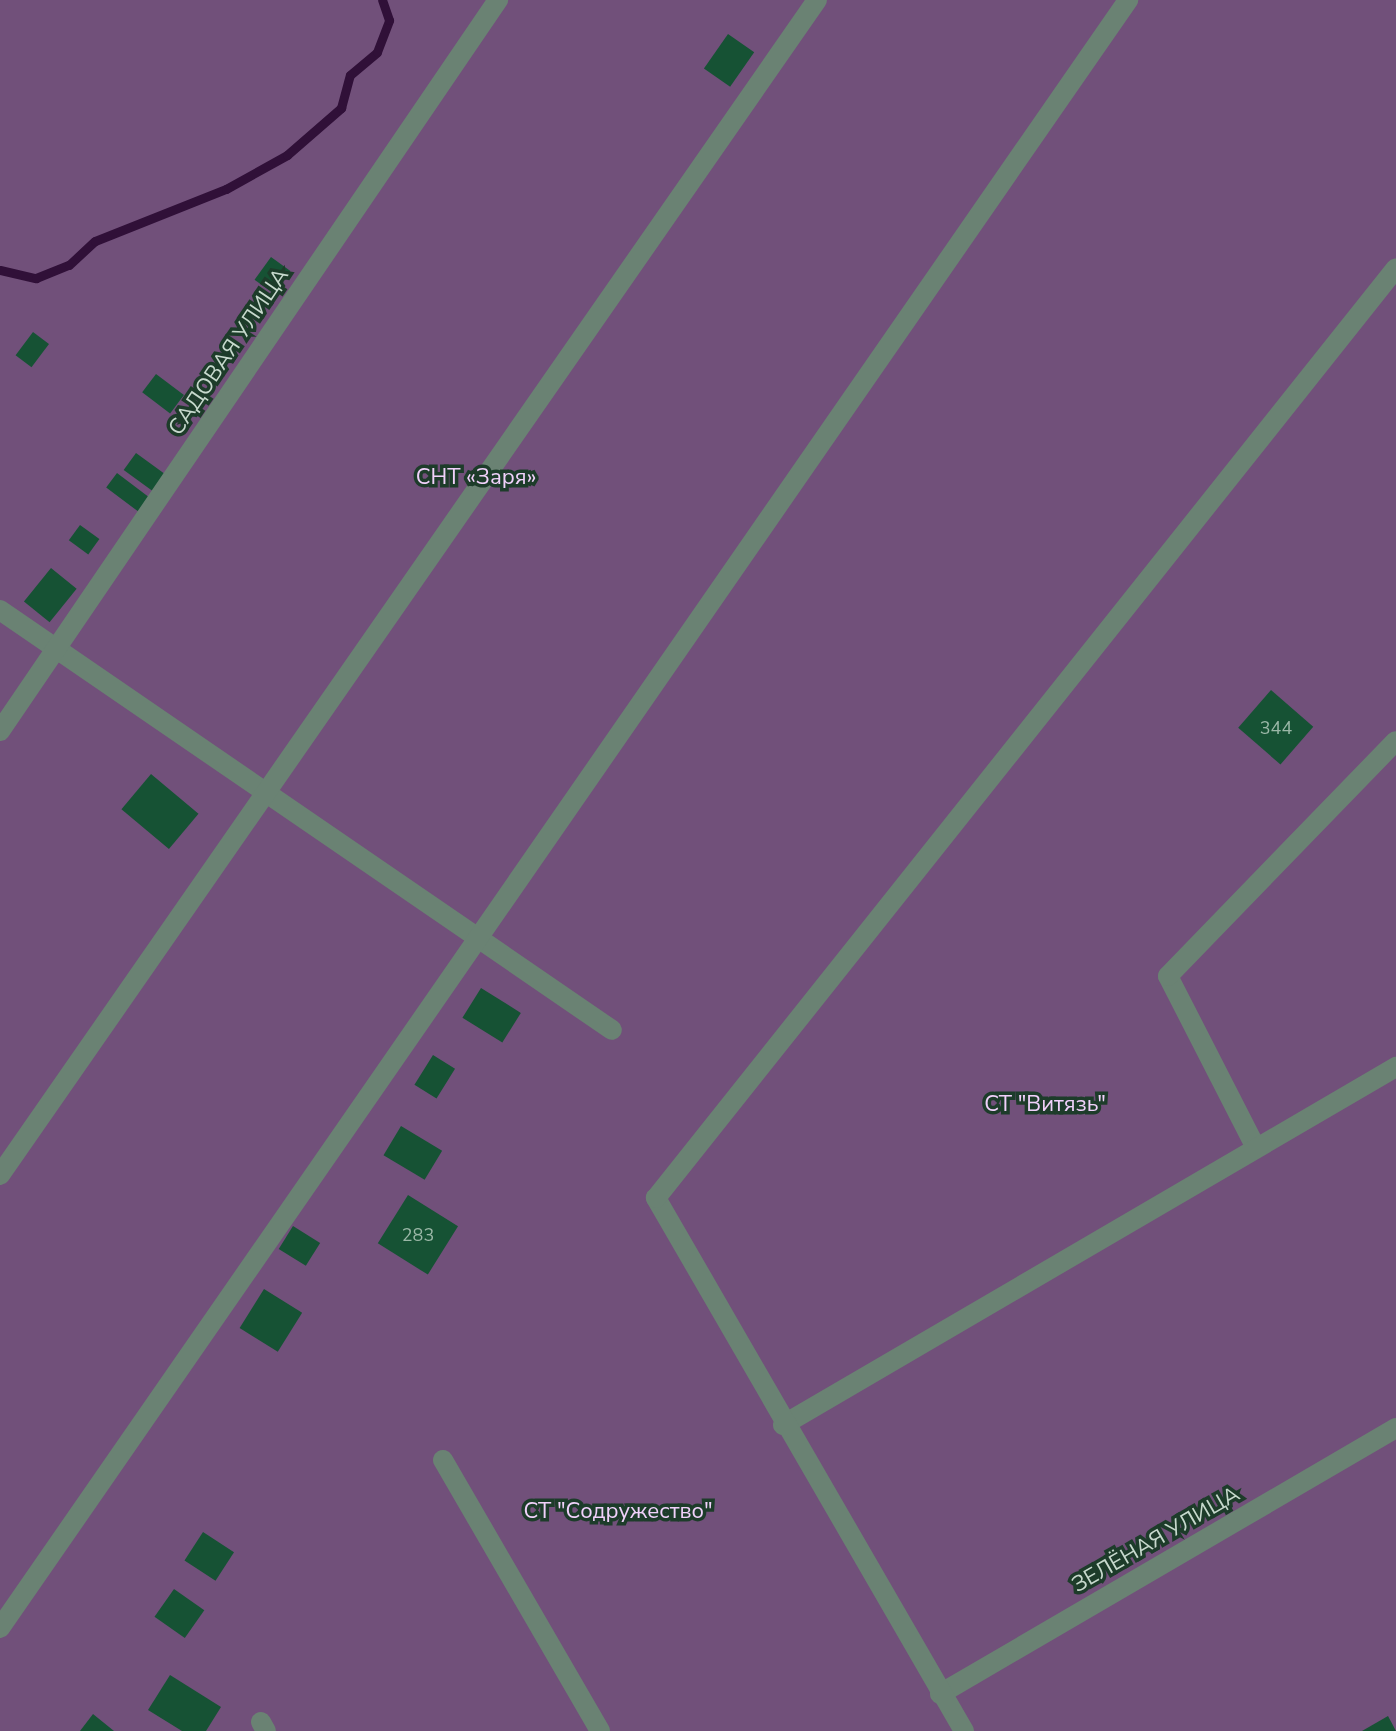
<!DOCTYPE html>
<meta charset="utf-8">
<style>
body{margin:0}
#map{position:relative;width:1396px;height:1731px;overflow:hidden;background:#1d3c2a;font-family:"Nunito Sans",sans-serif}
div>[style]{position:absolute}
.green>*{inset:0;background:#71507a;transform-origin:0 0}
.stream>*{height:9px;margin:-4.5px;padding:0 4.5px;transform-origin:4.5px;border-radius:4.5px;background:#301038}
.building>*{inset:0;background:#165234;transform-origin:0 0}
.minor>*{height:20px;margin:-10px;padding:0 10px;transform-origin:10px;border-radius:10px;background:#6a8273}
span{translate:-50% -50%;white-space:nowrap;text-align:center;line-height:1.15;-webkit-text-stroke:7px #1d3c2a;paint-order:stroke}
.number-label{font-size:18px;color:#9bb7a7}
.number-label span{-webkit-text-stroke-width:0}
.street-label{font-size:22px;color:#c7d9cd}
.park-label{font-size:22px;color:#f1d1fb}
</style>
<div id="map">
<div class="green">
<div style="left:0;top:0;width:1396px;height:1731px"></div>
</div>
<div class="stream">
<div style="left:0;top:270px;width:37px;rotate:13deg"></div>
<div style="left:36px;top:278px;width:35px;rotate:-22deg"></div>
<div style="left:69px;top:265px;width:35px;rotate:-43deg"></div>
<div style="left:95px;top:241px;width:141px;rotate:-21.7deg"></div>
<div style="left:226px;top:189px;width:70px;rotate:-29.1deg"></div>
<div style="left:287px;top:155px;width:72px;rotate:-41deg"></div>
<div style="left:341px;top:108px;width:34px;rotate:-75deg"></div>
<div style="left:350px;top:75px;width:35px;rotate:-40deg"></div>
<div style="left:377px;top:52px;width:34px;rotate:-69deg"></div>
<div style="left:389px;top:20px;width:21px;rotate:-109deg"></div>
</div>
<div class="building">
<div style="left:728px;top:34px;width:32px;height:42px;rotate:35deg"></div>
<div style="left:271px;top:257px;width:24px;height:28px;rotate:36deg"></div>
<div style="left:33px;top:332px;width:20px;height:29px;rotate:37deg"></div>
<div style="left:156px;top:374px;width:35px;height:23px;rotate:37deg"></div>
<div style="left:136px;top:453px;width:37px;height:21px;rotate:36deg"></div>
<div style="left:117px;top:473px;width:41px;height:18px;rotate:37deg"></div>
<div style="left:80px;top:525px;width:24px;height:19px;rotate:36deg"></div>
<div style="left:51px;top:568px;width:33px;height:43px;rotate:39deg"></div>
<div style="left:1271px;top:690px;width:56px;height:50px;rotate:41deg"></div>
<div style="left:151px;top:774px;width:62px;height:46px;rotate:40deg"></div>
<div style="left:481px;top:988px;width:47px;height:35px;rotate:32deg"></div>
<div style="left:433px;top:1055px;width:26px;height:35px;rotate:32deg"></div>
<div style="left:401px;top:1126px;width:48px;height:34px;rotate:31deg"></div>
<div style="left:408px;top:1195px;width:59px;height:57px;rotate:32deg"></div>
<div style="left:293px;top:1226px;width:32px;height:27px;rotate:32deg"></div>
<div style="left:264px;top:1289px;width:45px;height:46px;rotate:32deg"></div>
<div style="left:203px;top:1532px;width:37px;height:34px;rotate:33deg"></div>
<div style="left:174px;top:1589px;width:37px;height:34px;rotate:35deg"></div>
<div style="clip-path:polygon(170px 1675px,221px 1707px,206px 1731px,182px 1731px,148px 1710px)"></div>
<div style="clip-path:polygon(93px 1714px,114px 1731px,80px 1731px)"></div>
<div style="clip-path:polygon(1388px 1716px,1396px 1731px,1362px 1731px)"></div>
</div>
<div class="minor">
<div style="left:0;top:610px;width:742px;rotate:34.46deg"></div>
<div style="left:0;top:731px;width:885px;rotate:-55.74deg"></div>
<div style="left:1256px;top:1148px;width:193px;rotate:-117.1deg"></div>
<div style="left:1168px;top:976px;width:327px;rotate:-45.9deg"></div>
<div style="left:0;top:1175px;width:1431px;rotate:-55.19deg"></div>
<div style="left:783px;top:1425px;width:710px;rotate:-30.29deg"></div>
<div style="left:443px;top:1460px;width:313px;rotate:59.9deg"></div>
<div style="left:0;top:1628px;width:1981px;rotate:-55.28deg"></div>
<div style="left:940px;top:1694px;width:528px;rotate:-30.26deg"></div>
<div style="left:261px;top:1722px;width:10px;rotate:61deg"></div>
<div style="left:964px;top:1731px;width:616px;rotate:-120.02deg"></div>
<div style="left:656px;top:1198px;width:1188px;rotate:-51.49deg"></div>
</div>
<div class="number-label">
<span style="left:1276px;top:728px">344</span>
<span style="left:418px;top:1235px">283</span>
</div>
<div class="street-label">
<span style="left:229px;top:352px;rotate:-56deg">САДОВАЯ УЛИЦА</span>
<span style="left:1156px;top:1540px;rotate:-30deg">ЗЕЛЁНАЯ УЛИЦА</span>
</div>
<div class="park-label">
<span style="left:476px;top:478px">СНТ «Заря»</span>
<span style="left:1045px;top:1105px">СТ "Витязь"</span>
<span style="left:618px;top:1512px">СТ "Содружество"</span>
</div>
</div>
